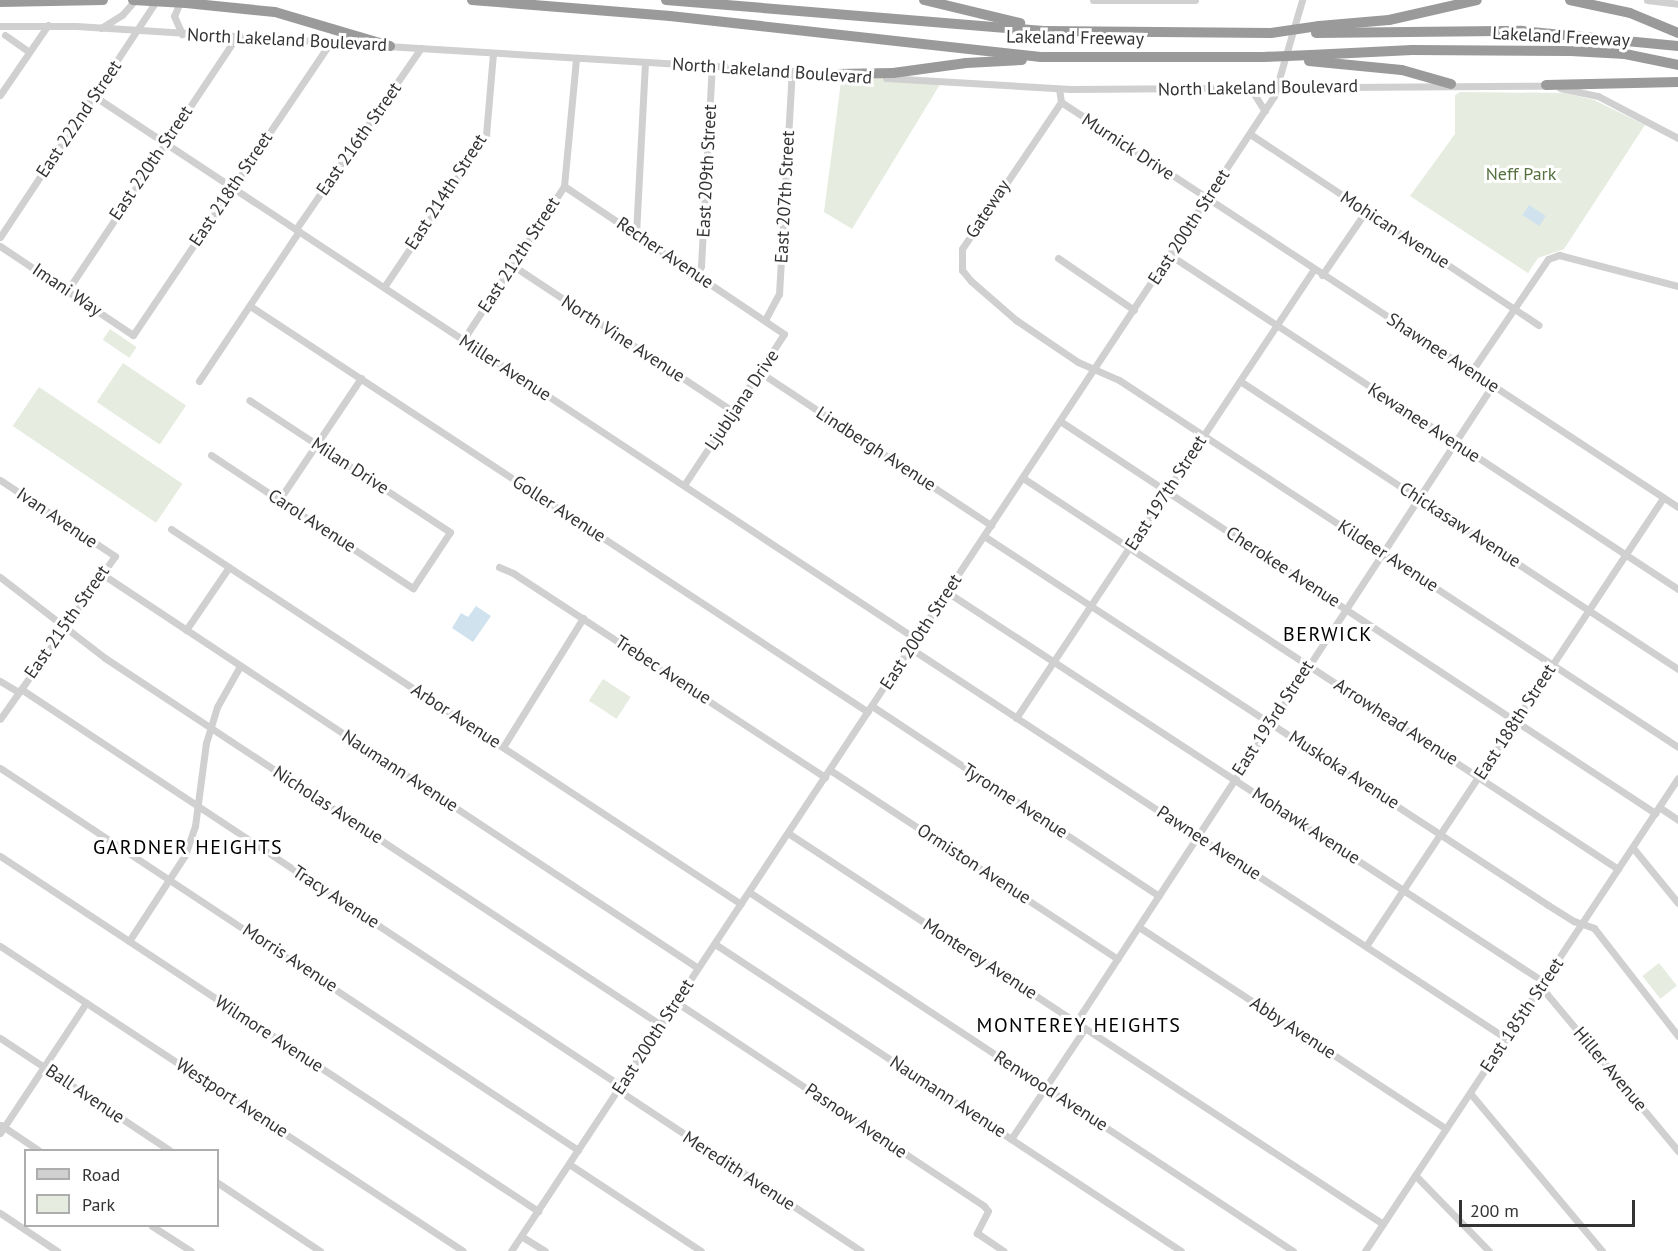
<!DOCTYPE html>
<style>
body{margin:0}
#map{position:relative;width:1678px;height:1251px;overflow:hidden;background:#fff;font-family:"PT Sans",sans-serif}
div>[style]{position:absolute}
.green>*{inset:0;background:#e6ecdf;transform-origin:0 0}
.water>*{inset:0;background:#cfe2ee;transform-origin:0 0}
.minor>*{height:7px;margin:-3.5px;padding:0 3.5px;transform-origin:3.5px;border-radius:3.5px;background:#d0d0d0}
.highway>*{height:10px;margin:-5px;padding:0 5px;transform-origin:5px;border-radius:5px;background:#9a9a9a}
.highway-bridge>*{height:10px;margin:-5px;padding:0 5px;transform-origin:5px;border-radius:5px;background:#9a9a9a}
span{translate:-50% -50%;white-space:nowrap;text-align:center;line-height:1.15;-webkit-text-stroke:6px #fff;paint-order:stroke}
.street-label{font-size:18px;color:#333}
.park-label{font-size:18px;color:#56703f}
.neighbourhood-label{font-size:20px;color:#000;letter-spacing:1.5px}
.legend{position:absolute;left:24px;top:1149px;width:195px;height:78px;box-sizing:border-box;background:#fff;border:2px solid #adadad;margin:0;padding:8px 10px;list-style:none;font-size:18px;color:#333}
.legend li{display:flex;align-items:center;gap:12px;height:30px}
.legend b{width:30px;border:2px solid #adadad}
.scale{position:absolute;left:1459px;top:1200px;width:176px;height:27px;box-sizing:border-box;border:3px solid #333;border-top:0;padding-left:8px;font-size:18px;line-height:21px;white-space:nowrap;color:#333;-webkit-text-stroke:4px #fff;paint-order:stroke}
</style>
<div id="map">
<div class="green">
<div style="clip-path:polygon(842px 74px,942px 81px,852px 229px,824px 212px)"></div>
<div style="clip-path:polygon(1460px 92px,1565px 93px,1594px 100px,1645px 125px,1564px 249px,1538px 258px,1528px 273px,1410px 196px,1455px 134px,1455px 95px)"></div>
<div style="left:110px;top:329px;width:32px;height:13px;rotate:34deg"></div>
<div style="left:123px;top:363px;width:76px;height:47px;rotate:34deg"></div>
<div style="left:39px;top:387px;width:173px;height:47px;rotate:34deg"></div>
<div style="left:603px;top:679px;width:33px;height:26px;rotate:33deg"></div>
<div style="left:1659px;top:963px;width:29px;height:21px;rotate:52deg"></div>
</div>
<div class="water">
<div style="left:1529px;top:205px;width:20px;height:12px;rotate:33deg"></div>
<div style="clip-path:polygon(476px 606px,491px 616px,473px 642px,452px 628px,461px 613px,468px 617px)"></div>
</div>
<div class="minor">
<div style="left:1093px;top:0;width:102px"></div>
<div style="left:1647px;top:0;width:31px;rotate:7deg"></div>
<div style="left:180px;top:2px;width:15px;rotate:113deg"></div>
<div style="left:174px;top:16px;width:20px;rotate:66deg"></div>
<div style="left:0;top:26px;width:76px"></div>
<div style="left:76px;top:26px;width:300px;rotate:3.6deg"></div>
<div style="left:101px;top:28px;width:25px;rotate:-32deg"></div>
<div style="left:122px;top:15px;width:20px;rotate:-49deg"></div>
<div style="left:5px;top:35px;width:29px;rotate:35deg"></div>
<div style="left:386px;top:46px;width:454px;rotate:3.5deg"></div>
<div style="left:886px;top:78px;width:185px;rotate:3.4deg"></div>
<div style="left:1071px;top:89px;width:478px;rotate:-0.4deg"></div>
<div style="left:1560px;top:88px;width:39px;rotate:12deg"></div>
<div style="left:1598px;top:96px;width:90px;rotate:27.7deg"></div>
<div style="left:1059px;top:89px;width:13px;rotate:81deg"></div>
<div style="left:1061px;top:102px;width:738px;rotate:33.28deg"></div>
<div style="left:1251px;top:89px;width:26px;rotate:58deg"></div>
<div style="left:0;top:95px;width:85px;rotate:-55.6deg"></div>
<div style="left:94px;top:96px;width:985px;rotate:33.45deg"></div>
<div style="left:1061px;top:102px;width:177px;rotate:124deg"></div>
<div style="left:962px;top:249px;width:21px;rotate:90deg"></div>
<div style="left:962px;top:270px;width:14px;rotate:51deg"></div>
<div style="left:971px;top:281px;width:60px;rotate:40.9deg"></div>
<div style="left:1016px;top:320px;width:75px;rotate:34.1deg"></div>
<div style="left:1078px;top:362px;width:45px;rotate:23.7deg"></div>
<div style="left:1119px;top:380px;width:669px;rotate:33.29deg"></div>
<div style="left:1250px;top:134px;width:346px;rotate:33.5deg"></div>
<div style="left:564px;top:186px;width:265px;rotate:33.9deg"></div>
<div style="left:784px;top:334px;width:181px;rotate:123.5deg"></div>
<div style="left:296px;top:229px;width:220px;rotate:-55.4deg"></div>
<div style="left:636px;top:234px;width:171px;rotate:-87deg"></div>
<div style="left:0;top:237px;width:284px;rotate:-56.5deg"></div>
<div style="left:0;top:246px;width:160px;rotate:33.8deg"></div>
<div style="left:133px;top:335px;width:351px;rotate:-56deg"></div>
<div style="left:1170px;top:255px;width:608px;rotate:33.32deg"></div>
<div style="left:1058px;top:258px;width:92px;rotate:34.4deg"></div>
<div style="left:512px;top:265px;width:266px;rotate:33.5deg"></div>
<div style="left:697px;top:275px;width:10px;rotate:-66deg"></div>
<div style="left:701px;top:266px;width:200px;rotate:-86.9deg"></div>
<div style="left:1322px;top:275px;width:78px;rotate:-55.5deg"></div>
<div style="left:384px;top:287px;width:183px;rotate:-56.1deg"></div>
<div style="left:486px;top:135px;width:81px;rotate:-85.1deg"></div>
<div style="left:67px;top:291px;width:306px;rotate:-56.3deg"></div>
<div style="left:250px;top:306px;width:739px;rotate:33.3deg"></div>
<div style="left:765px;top:320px;width:30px;rotate:-62deg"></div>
<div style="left:779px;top:294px;width:223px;rotate:-86.7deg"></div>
<div style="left:463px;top:340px;width:184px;rotate:-56.7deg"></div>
<div style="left:564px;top:186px;width:128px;rotate:-84.6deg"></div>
<div style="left:1471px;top:372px;width:137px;rotate:-55.7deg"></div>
<div style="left:1548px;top:259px;width:12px;rotate:-20deg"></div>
<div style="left:1559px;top:255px;width:123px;rotate:14.6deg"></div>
<div style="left:761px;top:373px;width:276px;rotate:33.5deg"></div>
<div style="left:199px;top:381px;width:180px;rotate:-56.3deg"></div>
<div style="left:1240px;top:381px;width:524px;rotate:33.33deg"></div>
<div style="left:1060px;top:421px;width:713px;rotate:33.38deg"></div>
<div style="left:211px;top:455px;width:242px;rotate:33.4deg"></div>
<div style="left:413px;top:588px;width:67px;rotate:-56.5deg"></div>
<div style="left:450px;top:532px;width:240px;rotate:-146.7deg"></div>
<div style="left:1023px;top:478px;width:712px;rotate:33.31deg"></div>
<div style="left:0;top:480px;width:138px;rotate:33.5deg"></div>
<div style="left:115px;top:556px;width:199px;rotate:125.2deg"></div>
<div style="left:279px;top:500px;width:147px;rotate:-56.1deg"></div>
<div style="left:171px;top:529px;width:682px;rotate:33.34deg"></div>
<div style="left:984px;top:536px;width:674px;rotate:33.19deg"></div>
<div style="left:1548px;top:905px;width:31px;rotate:32deg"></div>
<div style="left:1574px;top:921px;width:21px;rotate:19deg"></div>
<div style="left:1594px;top:928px;width:137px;rotate:52.1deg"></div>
<div style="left:499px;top:567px;width:15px;rotate:23deg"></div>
<div style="left:513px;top:573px;width:373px;rotate:33.2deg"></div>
<div style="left:102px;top:574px;width:714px;rotate:33.47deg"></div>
<div style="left:0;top:577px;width:133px;rotate:37.6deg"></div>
<div style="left:105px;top:658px;width:666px;rotate:33.43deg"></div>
<div style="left:947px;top:592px;width:713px;rotate:33.16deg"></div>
<div style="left:186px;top:630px;width:76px;rotate:-55.7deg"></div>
<div style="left:910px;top:648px;width:714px;rotate:33.22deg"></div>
<div style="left:0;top:681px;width:21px;rotate:31deg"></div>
<div style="left:21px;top:689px;width:719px;rotate:33.49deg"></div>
<div style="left:872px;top:706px;width:344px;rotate:33.5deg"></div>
<div style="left:1016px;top:718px;width:539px;rotate:-56.43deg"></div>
<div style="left:503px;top:747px;width:152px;rotate:-58.2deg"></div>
<div style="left:0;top:768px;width:693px;rotate:33.46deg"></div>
<div style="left:830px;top:770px;width:344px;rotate:33.3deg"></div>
<div style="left:1659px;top:807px;width:23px;rotate:34deg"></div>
<div style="left:788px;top:833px;width:712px;rotate:33.31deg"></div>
<div style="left:1633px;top:848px;width:71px;rotate:50.7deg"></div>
<div style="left:0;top:856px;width:645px;rotate:33.42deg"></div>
<div style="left:749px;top:892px;width:652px;rotate:33.42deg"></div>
<div style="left:1139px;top:927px;width:367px;rotate:33.3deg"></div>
<div style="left:129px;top:941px;width:103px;rotate:-56.9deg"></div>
<div style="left:185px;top:855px;width:31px;rotate:-71deg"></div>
<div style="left:195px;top:826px;width:84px;rotate:-82.5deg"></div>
<div style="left:206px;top:743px;width:38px;rotate:-73deg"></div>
<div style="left:217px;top:707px;width:47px;rotate:-60.7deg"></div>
<div style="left:715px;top:944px;width:558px;rotate:33.38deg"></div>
<div style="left:0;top:946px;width:554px;rotate:33.37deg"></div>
<div style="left:1366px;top:946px;width:538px;rotate:-56.46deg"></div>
<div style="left:1541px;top:987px;width:214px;rotate:50.1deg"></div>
<div style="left:676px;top:1002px;width:369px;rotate:33.5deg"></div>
<div style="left:984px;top:1206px;width:6px;rotate:51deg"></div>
<div style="left:988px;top:1211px;width:25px;rotate:117deg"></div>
<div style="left:977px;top:1233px;width:32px;rotate:34deg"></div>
<div style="left:1076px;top:1022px;width:760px;rotate:-56.81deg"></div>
<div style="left:0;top:1038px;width:203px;rotate:33.5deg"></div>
<div style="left:618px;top:1090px;width:291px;rotate:33.5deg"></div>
<div style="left:1470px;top:1093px;width:206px;rotate:50.1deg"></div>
<div style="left:1px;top:1125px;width:45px;rotate:34deg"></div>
<div style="left:0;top:1133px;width:156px;rotate:-56.5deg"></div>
<div style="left:1011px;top:1139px;width:133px;rotate:-56.3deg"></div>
<div style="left:569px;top:1164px;width:158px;rotate:33.4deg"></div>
<div style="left:1415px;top:1175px;width:106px;rotate:45.8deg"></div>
<div style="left:218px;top:1183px;width:123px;rotate:33.7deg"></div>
<div style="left:0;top:1213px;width:69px;rotate:33.7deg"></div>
<div style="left:152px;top:1226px;width:46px;rotate:32.7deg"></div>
<div style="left:521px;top:1236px;width:28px;rotate:32deg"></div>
<div style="left:511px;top:1251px;width:1384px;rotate:-56.55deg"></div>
<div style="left:1274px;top:96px;width:100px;rotate:-73.7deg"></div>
<div style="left:1365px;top:1251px;width:567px;rotate:-56.51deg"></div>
</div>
<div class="highway">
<div style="left:472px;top:0;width:199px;rotate:4.6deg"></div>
<div style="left:670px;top:16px;width:373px;rotate:6.3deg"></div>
<div style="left:1041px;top:57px;width:222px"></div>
<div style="left:666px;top:0;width:379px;rotate:4.7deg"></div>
<div style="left:1044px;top:31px;width:227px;rotate:0.5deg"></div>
<div style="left:924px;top:0;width:99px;rotate:13.5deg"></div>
<div style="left:1570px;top:0;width:61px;rotate:12.2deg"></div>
<div style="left:1630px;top:13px;width:52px;rotate:22.6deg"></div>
<div style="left:0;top:2px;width:103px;rotate:-1.1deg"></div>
<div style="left:186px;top:3px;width:89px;rotate:5.8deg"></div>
<div style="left:275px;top:12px;width:120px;rotate:16.5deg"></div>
<div style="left:1319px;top:26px;width:70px;rotate:-4.9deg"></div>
<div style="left:1389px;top:20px;width:90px;rotate:-12.8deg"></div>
<div style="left:1316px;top:33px;width:206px;rotate:-0.6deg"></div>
<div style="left:1522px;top:31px;width:157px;rotate:5.5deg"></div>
<div style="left:1311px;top:55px;width:101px;rotate:-2.8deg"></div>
<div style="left:1412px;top:50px;width:159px;rotate:0.4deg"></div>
<div style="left:1571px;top:51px;width:54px;rotate:3.2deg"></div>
<div style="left:1625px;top:54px;width:54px;rotate:11.7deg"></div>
<div style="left:1309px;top:61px;width:93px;rotate:5.5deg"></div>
<div style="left:1402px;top:70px;width:51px;rotate:15.9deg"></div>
<div style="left:837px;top:74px;width:56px;rotate:-1deg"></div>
<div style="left:893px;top:73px;width:74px;rotate:-7.8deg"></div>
<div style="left:966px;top:63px;width:56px;rotate:-3.1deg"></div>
<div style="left:1546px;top:85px;width:132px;rotate:-1.3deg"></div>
</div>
<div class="highway-bridge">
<div style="left:133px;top:0;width:53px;rotate:3.2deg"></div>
<div style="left:1271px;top:33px;width:49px;rotate:-8.3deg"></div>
<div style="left:1263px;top:57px;width:48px;rotate:-2.4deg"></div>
</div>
<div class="street-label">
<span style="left:1561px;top:37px;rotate:3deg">Lakeland Freeway</span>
<span style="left:1075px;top:38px;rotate:1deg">Lakeland Freeway</span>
<span style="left:287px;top:40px;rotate:3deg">North Lakeland Boulevard</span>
<span style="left:772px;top:71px;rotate:4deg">North Lakeland Boulevard</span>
<span style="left:1258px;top:88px;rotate:-1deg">North Lakeland Boulevard</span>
<span style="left:79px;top:119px;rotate:-56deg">East 222nd Street</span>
<span style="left:359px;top:139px;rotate:-55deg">East 216th Street</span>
<span style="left:1128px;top:147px;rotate:33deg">Murnick Drive</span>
<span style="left:151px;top:163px;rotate:-56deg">East 220th Street</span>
<span style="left:707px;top:171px;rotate:-87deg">East 209th Street</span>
<span style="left:231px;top:189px;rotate:-56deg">East 218th Street</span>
<span style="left:446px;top:192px;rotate:-57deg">East 214th Street</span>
<span style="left:785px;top:197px;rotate:-87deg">East 207th Street</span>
<span style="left:988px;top:209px;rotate:-57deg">Gateway</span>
<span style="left:1189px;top:227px;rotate:-57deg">East 200th Street</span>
<span style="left:1395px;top:230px;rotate:33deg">Mohican Avenue</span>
<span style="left:665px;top:253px;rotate:34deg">Recher Avenue</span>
<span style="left:519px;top:255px;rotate:-57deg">East 212th Street</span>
<span style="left:67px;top:290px;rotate:34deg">Imani Way</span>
<span style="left:623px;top:339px;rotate:33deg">North Vine Avenue</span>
<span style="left:1443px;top:353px;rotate:33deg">Shawnee Avenue</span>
<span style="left:505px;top:368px;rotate:33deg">Miller Avenue</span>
<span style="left:742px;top:400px;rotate:-56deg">Ljubljana Drive</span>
<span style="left:1424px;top:423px;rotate:33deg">Kewanee Avenue</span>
<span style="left:876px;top:449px;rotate:33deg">Lindbergh Avenue</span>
<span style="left:350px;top:466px;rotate:33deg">Milan Drive</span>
<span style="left:1166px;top:493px;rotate:-57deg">East 197th Street</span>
<span style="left:559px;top:509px;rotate:33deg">Goller Avenue</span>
<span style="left:57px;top:518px;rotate:34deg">Ivan Avenue</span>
<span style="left:312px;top:521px;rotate:33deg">Carol Avenue</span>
<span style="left:1460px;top:525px;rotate:33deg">Chickasaw Avenue</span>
<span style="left:1388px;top:556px;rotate:33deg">Kildeer Avenue</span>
<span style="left:1283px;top:567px;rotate:33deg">Cherokee Avenue</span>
<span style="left:67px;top:622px;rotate:-55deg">East 215th Street</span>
<span style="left:921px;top:632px;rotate:-57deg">East 200th Street</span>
<span style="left:663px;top:670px;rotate:33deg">Trebec Avenue</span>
<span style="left:456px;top:716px;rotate:33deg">Arbor Avenue</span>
<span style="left:1273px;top:718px;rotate:-57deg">East 193rd Street</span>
<span style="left:1396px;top:722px;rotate:33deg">Arrowhead Avenue</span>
<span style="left:1515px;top:722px;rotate:-57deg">East 188th Street</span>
<span style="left:1344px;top:770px;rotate:33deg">Muskoka Avenue</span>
<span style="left:400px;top:771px;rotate:33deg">Naumann Avenue</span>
<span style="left:1015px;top:801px;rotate:33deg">Tyronne Avenue</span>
<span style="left:328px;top:805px;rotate:33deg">Nicholas Avenue</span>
<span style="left:1306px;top:826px;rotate:33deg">Mohawk Avenue</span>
<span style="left:1209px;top:843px;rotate:33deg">Pawnee Avenue</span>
<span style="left:974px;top:864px;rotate:33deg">Ormiston Avenue</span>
<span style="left:336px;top:897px;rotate:33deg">Tracy Avenue</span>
<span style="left:290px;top:958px;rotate:33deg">Morris Avenue</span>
<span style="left:980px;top:959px;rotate:33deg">Monterey Avenue</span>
<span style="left:1522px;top:1015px;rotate:-56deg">East 185th Street</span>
<span style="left:1293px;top:1028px;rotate:33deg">Abby Avenue</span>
<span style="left:269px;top:1034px;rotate:33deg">Wilmore Avenue</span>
<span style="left:653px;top:1037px;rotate:-57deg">East 200th Street</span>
<span style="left:1610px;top:1069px;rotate:50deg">Hiller Avenue</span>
<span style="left:1051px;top:1091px;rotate:33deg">Renwood Avenue</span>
<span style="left:85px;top:1094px;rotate:34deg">Ball Avenue</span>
<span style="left:948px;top:1097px;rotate:33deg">Naumann Avenue</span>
<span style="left:232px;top:1098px;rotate:33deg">Westport Avenue</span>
<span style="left:856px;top:1121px;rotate:34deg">Pasnow Avenue</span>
<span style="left:739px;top:1171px;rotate:33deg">Meredith Avenue</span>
</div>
<div class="park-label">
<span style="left:1521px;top:174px">Neff Park</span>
</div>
<div class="neighbourhood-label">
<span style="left:1328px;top:634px">BERWICK</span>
<span style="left:188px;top:847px">GARDNER HEIGHTS</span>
<span style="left:1079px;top:1025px">MONTEREY HEIGHTS</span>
</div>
<ul class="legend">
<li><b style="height:8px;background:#d0d0d0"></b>Road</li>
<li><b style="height:16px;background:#e6ecdf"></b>Park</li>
</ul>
<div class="scale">200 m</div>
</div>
